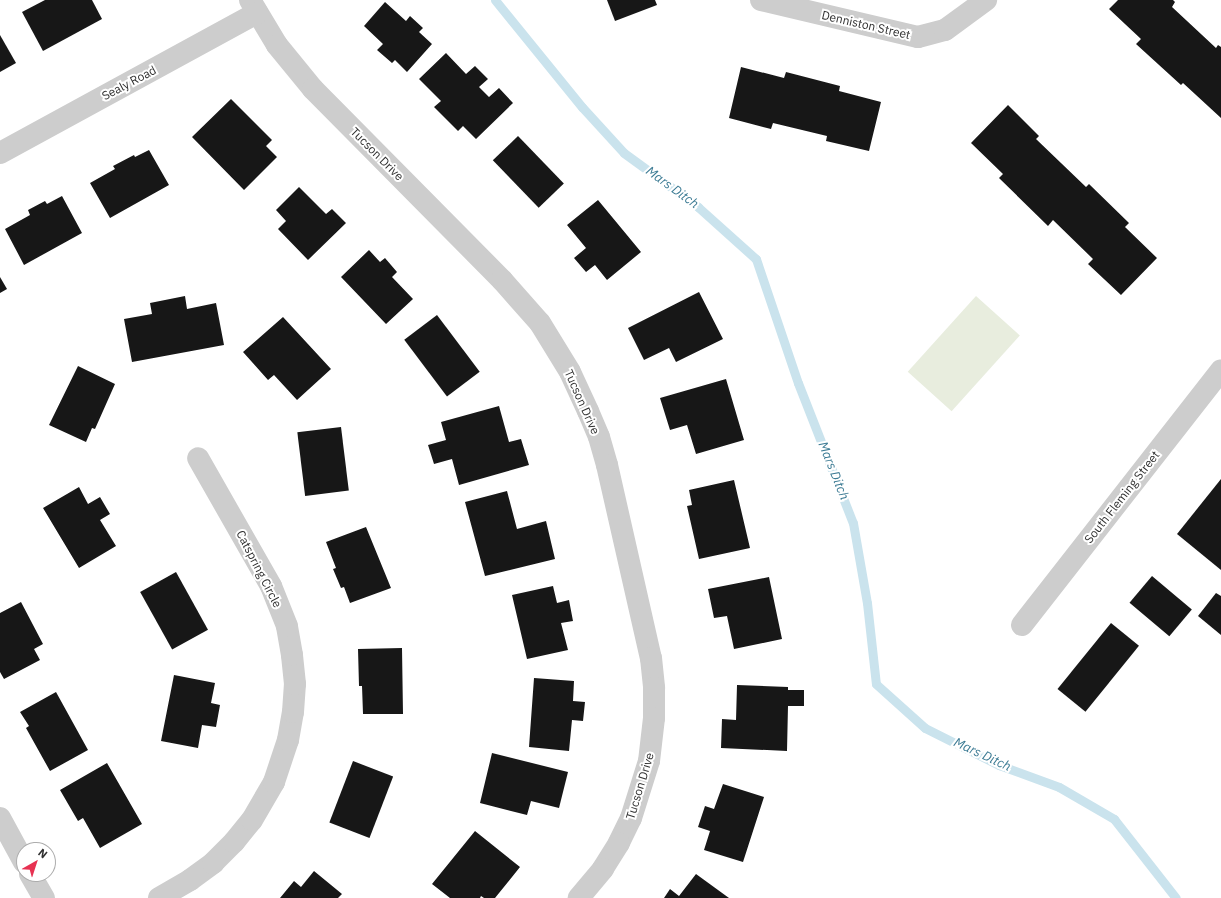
<!DOCTYPE html>
<style>
body{margin:0}
#map{position:relative;width:1221px;height:898px;overflow:hidden;background:#fff;font-family:"IBM Plex Sans",sans-serif}
div>[style]{position:absolute}
.green>*{inset:0;background:#e8edde;transform-origin:0 0}
.stream>*{height:9px;margin:-4.5px;padding:0 4.5px;transform-origin:4.5px;border-radius:4.5px;background:#cae3ed}
.building>*{inset:0;background:#171717;transform-origin:0 0}
.minor>*{height:22px;margin:-11px;padding:0 11px;transform-origin:11px;border-radius:11px;background:#cdcdcd}
span{translate:-50% -50%;white-space:nowrap;text-align:center;line-height:1.15;-webkit-text-stroke:4px #fff;paint-order:stroke}
.street-label{font-size:12px;color:#303030}
.water-label{font-size:13px;color:#3c7b94;font-style:italic}
.north{position:absolute;left:16px;top:842px;width:40px;height:40px;box-sizing:border-box;background:#fff;border:1px solid #acacac;border-radius:50%;rotate:39deg;font-size:11px;font-weight:700;line-height:16px;text-align:center;color:#303030}
.north::after{content:'';display:block;margin:auto;width:14px;height:18px;background:#e73252;clip-path:polygon(50% 0,100% 100%,50% 72%,0 100%)}
</style>
<div id="map">
<div class="green">
<div style="left:976px;top:296px;width:59px;height:102px;rotate:42deg"></div>
</div>
<div class="stream">
<div style="left:495px;top:0;width:138px;rotate:50.9deg"></div>
<div style="left:582px;top:107px;width:62px;rotate:47.6deg"></div>
<div style="left:624px;top:153px;width:92px;rotate:36.1deg"></div>
<div style="left:698px;top:207px;width:78px;rotate:41.9deg"></div>
<div style="left:756px;top:259px;width:131px;rotate:71.3deg"></div>
<div style="left:798px;top:383px;width:150px;rotate:68.6deg"></div>
<div style="left:853px;top:523px;width:81px;rotate:80.1deg"></div>
<div style="left:867px;top:603px;width:81px;rotate:83.7deg"></div>
<div style="left:876px;top:684px;width:66px;rotate:41.9deg"></div>
<div style="left:925px;top:728px;width:83px;rotate:26.6deg"></div>
<div style="left:999px;top:765px;width:64px;rotate:20.1deg"></div>
<div style="left:1059px;top:787px;width:64px;rotate:30.2deg"></div>
<div style="left:1114px;top:819px;width:100px;rotate:51.9deg"></div>
</div>
<div class="building">
<div style="clip-path:polygon(45px 0,92px 0,102px 19px,43px 51px,22px 12px)"></div>
<div style="clip-path:polygon(607px 0,655px 0,657px 5px,615px 21px)"></div>
<div style="clip-path:polygon(1118px 0,1173px 0,1175px 2px,1172px 7px,1216px 48px,1218px 45px,1221px 47px,1221px 118px,1183px 83px,1181px 85px,1136px 44px,1141px 39px,1109px 9px)"></div>
<div style="clip-path:polygon(385px 2px,406px 21px,410px 16px,423px 28px,419px 32px,432px 44px,407px 72px,395px 60px,392px 63px,377px 50px,383px 44px,364px 26px)"></div>
<div style="clip-path:polygon(0 35px,16px 63px,0 72px)"></div>
<div style="clip-path:polygon(446px 53px,466px 74px,475px 66px,488px 79px,479px 87px,489px 97px,499px 88px,513px 103px,476px 139px,463px 126px,458px 131px,434px 107px,441px 101px,419px 79px)"></div>
<div style="clip-path:polygon(741px 67px,784px 78px,786px 72px,840px 86px,839px 91px,881px 102px,869px 151px,826px 141px,827px 136px,773px 123px,771px 129px,729px 118px)"></div>
<div style="clip-path:polygon(231px 99px,272px 140px,266px 146px,277px 157px,244px 190px,192px 137px)"></div>
<div style="clip-path:polygon(1008px 105px,1039px 136px,1036px 139px,1086px 187px,1089px 184px,1129px 223px,1125px 227px,1157px 258px,1121px 295px,1088px 264px,1093px 259px,1053px 220px,1048px 226px,999px 178px,1003px 174px,971px 143px)"></div>
<div style="left:518px;top:136px;width:66px;height:35px;rotate:46deg"></div>
<div style="clip-path:polygon(149px 150px,169px 185px,110px 218px,90px 183px,115px 169px,113px 166px,134px 155px,135px 157px)"></div>
<div style="clip-path:polygon(299px 187px,326px 214px,332px 209px,346px 223px,308px 260px,278px 229px,286px 221px,276px 210px)"></div>
<div style="clip-path:polygon(62px 196px,82px 233px,24px 265px,5px 229px,30px 215px,28px 210px,45px 201px,47px 204px)"></div>
<div style="clip-path:polygon(598px 200px,641px 252px,607px 280px,595px 265px,586px 272px,574px 258px,586px 248px,567px 225px)"></div>
<div style="clip-path:polygon(369px 250px,380px 262px,385px 258px,397px 272px,392px 277px,413px 299px,386px 324px,341px 277px)"></div>
<div style="clip-path:polygon(0 277px,7px 289px,0 293px)"></div>
<div style="clip-path:polygon(699px 292px,723px 339px,676px 362px,669px 348px,644px 360px,628px 328px)"></div>
<div style="clip-path:polygon(185px 296px,187px 309px,216px 303px,224px 345px,132px 362px,124px 319px,152px 314px,150px 303px)"></div>
<div style="left:437px;top:315px;width:71px;height:41px;rotate:53deg"></div>
<div style="clip-path:polygon(283px 317px,331px 369px,297px 400px,274px 375px,268px 380px,243px 352px)"></div>
<div style="clip-path:polygon(78px 366px,115px 384px,95px 429px,92px 428px,86px 442px,49px 425px)"></div>
<div style="clip-path:polygon(726px 379px,744px 440px,696px 454px,687px 425px,670px 430px,660px 398px)"></div>
<div style="clip-path:polygon(499px 406px,509px 442px,521px 439px,529px 465px,459px 485px,452px 459px,434px 464px,428px 445px,446px 440px,441px 422px)"></div>
<div style="left:341px;top:427px;width:64px;height:44px;rotate:83deg"></div>
<div style="clip-path:polygon(1221px 479px,1221px 570px,1177px 534px)"></div>
<div style="clip-path:polygon(734px 480px,750px 548px,699px 559px,687px 506px,692px 505px,689px 490px)"></div>
<div style="clip-path:polygon(79px 487px,88px 504px,100px 497px,110px 514px,100px 520px,116px 546px,79px 568px,43px 508px)"></div>
<div style="clip-path:polygon(507px 491px,517px 529px,546px 521px,555px 559px,485px 576px,465px 502px)"></div>
<div style="clip-path:polygon(366px 527px,391px 588px,350px 603px,344px 587px,341px 588px,333px 569px,336px 568px,326px 542px)"></div>
<div style="left:176px;top:572px;width:66px;height:41px;rotate:61deg"></div>
<div style="left:1152px;top:576px;width:52px;height:35px;rotate:40deg"></div>
<div style="clip-path:polygon(769px 577px,782px 639px,734px 649px,727px 616px,714px 618px,708px 589px)"></div>
<div style="clip-path:polygon(553px 586px,557px 603px,569px 600px,573px 621px,561px 623px,568px 650px,527px 659px,512px 595px)"></div>
<div style="clip-path:polygon(1216px 593px,1221px 596px,1221px 635px,1198px 616px)"></div>
<div style="clip-path:polygon(21px 602px,43px 644px,34px 649px,40px 660px,4px 679px,0 672px,0 613px)"></div>
<div style="left:1111px;top:623px;width:36px;height:85px;rotate:39deg"></div>
<div style="clip-path:polygon(402px 648px,403px 714px,363px 714px,362px 686px,359px 686px,358px 649px)"></div>
<div style="clip-path:polygon(174px 675px,215px 683px,211px 703px,220px 705px,216px 727px,202px 725px,198px 748px,161px 741px)"></div>
<div style="clip-path:polygon(534px 678px,574px 681px,573px 701px,585px 702px,583px 721px,572px 720px,569px 751px,529px 747px)"></div>
<div style="clip-path:polygon(737px 685px,788px 687px,788px 690px,804px 690px,804px 706px,788px 706px,787px 751px,721px 748px,722px 719px,736px 720px)"></div>
<div style="clip-path:polygon(56px 692px,88px 750px,50px 771px,26px 728px,29px 726px,20px 712px)"></div>
<div style="clip-path:polygon(492px 753px,568px 772px,559px 808px,531px 801px,527px 815px,480px 803px)"></div>
<div style="left:353px;top:761px;width:43px;height:66px;rotate:21deg"></div>
<div style="clip-path:polygon(107px 763px,142px 824px,100px 848px,83px 818px,78px 821px,60px 790px)"></div>
<div style="clip-path:polygon(723px 784px,764px 797px,743px 862px,704px 850px,710px 831px,698px 827px,705px 806px,714px 809px)"></div>
<div style="clip-path:polygon(475px 831px,520px 867px,495px 898px,484px 898px,481px 896px,480px 898px,450px 898px,432px 884px)"></div>
<div style="clip-path:polygon(314px 871px,342px 894px,338px 898px,280px 898px,294px 881px,301px 887px)"></div>
<div style="clip-path:polygon(696px 874px,729px 898px,664px 898px,670px 889px,679px 896px)"></div>
</div>
<div class="minor">
<div style="left:250px;top:0;width:52px;rotate:59deg"></div>
<div style="left:277px;top:45px;width:57px;rotate:50.7deg"></div>
<div style="left:313px;top:89px;width:269px;rotate:45.3deg"></div>
<div style="left:502px;top:280px;width:57px;rotate:48.5deg"></div>
<div style="left:540px;top:323px;width:57px;rotate:58.5deg"></div>
<div style="left:570px;top:372px;width:43px;rotate:65.2deg"></div>
<div style="left:588px;top:411px;width:28px;rotate:67deg"></div>
<div style="left:599px;top:437px;width:29px;rotate:74deg"></div>
<div style="left:607px;top:465px;width:198px;rotate:77.2deg"></div>
<div style="left:651px;top:658px;width:30px;rotate:84deg"></div>
<div style="left:654px;top:688px;width:30px;rotate:90deg"></div>
<div style="left:654px;top:718px;width:43px;rotate:96.6deg"></div>
<div style="left:649px;top:761px;width:60px;rotate:107.5deg"></div>
<div style="left:631px;top:818px;width:28px;rotate:116deg"></div>
<div style="left:619px;top:843px;width:31px;rotate:122deg"></div>
<div style="left:603px;top:869px;width:38px;rotate:130deg"></div>
<div style="left:761px;top:0;width:161px;rotate:13.3deg"></div>
<div style="left:918px;top:37px;width:28px;rotate:-15deg"></div>
<div style="left:945px;top:30px;width:51px;rotate:-36.2deg"></div>
<div style="left:0;top:153px;width:293px;rotate:-28.6deg"></div>
<div style="left:1022px;top:625px;width:323px;rotate:-52deg"></div>
<div style="left:0;top:818px;width:50px;rotate:61.4deg"></div>
<div style="left:30px;top:874px;width:28px;rotate:60deg"></div>
<div style="left:159px;top:898px;width:36px;rotate:-30deg"></div>
<div style="left:190px;top:880px;width:29px;rotate:-36deg"></div>
<div style="left:213px;top:863px;width:30px;rotate:-45deg"></div>
<div style="left:234px;top:842px;width:28px;rotate:-51deg"></div>
<div style="left:252px;top:820px;width:44px;rotate:-59.9deg"></div>
<div style="left:274px;top:782px;width:44px;rotate:-71.6deg"></div>
<div style="left:288px;top:740px;width:28px;rotate:-80deg"></div>
<div style="left:293px;top:712px;width:28px;rotate:-86deg"></div>
<div style="left:295px;top:684px;width:29px;rotate:-96deg"></div>
<div style="left:292px;top:655px;width:29px;rotate:-100deg"></div>
<div style="left:287px;top:626px;width:43px;rotate:-111.8deg"></div>
<div style="left:271px;top:586px;width:147px;rotate:-119.7deg"></div>
</div>
<div class="street-label">
<span style="left:866px;top:25px;rotate:13deg">Denniston Street</span>
<span style="left:129px;top:83px;rotate:-28deg">Sealy Road</span>
<span style="left:377px;top:154px;rotate:45deg">Tucson Drive</span>
<span style="left:582px;top:402px;rotate:66deg">Tucson Drive</span>
<span style="left:1122px;top:497px;rotate:-52deg">South Fleming Street</span>
<span style="left:259px;top:569px;rotate:63deg">Catspring Circle</span>
<span style="left:640px;top:786px;rotate:-73deg">Tucson Drive</span>
</div>
<div class="water-label">
<span style="left:672px;top:188px;rotate:36deg">Mars Ditch</span>
<span style="left:833px;top:471px;rotate:68deg">Mars Ditch</span>
<span style="left:982px;top:755px;rotate:25deg">Mars Ditch</span>
</div>
<div class="north">N</div>
</div>
